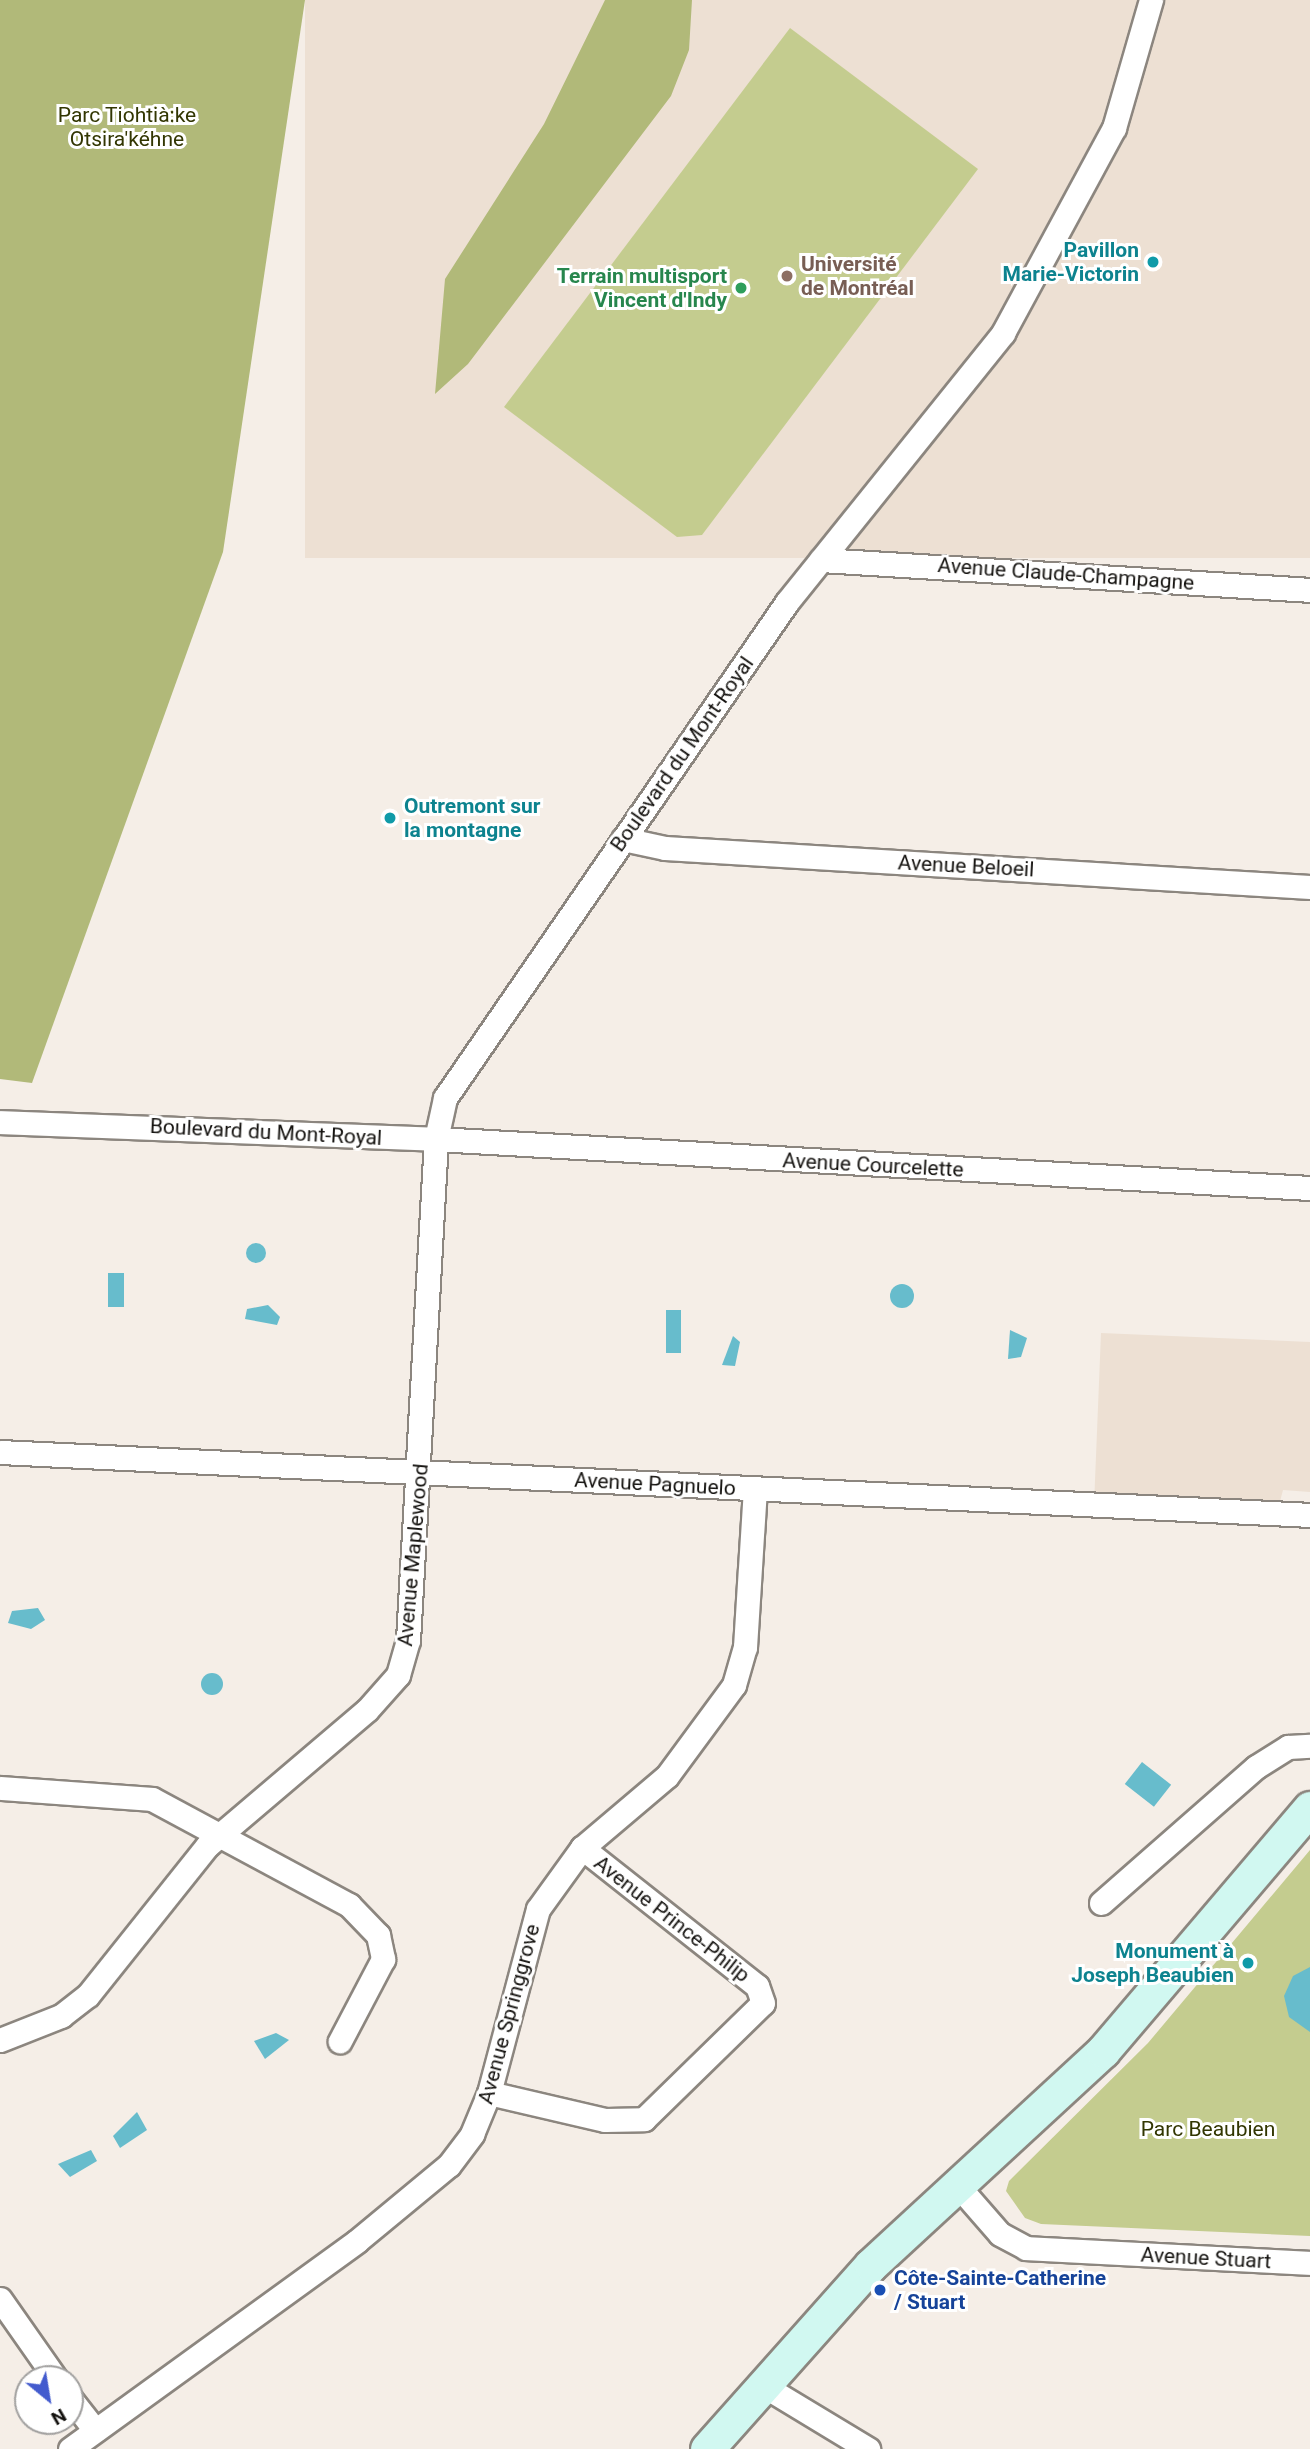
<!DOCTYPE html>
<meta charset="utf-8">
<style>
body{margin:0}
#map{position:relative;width:1310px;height:2449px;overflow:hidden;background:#f5eee7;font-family:Roboto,sans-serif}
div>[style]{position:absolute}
.built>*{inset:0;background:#ede0d3;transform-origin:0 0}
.green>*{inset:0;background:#c4cc8f}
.forest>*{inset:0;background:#b1b979}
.water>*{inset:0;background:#67bccc;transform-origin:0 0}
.round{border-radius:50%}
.roads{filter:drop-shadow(2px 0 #8c867f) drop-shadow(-2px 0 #8c867f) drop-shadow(0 2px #8c867f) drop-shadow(0 -2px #8c867f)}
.minor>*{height:23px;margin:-11.5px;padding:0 11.5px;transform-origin:11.5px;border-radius:11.5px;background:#fff}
.secondary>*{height:33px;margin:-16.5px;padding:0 16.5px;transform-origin:16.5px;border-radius:16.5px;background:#d1f8f1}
.dots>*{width:19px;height:19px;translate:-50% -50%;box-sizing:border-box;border:4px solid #fff;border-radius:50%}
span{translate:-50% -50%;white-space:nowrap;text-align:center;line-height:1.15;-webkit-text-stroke:6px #fff;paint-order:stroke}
.park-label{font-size:21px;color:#323602}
.culture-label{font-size:21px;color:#0d838f;font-weight:700}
.right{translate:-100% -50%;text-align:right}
.left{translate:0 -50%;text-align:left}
.education-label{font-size:21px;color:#785e54;font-weight:700}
.leisure-label{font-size:21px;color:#27864d;font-weight:700}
.street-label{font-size:21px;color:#14120f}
.transit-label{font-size:21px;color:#164399;font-weight:700}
.north{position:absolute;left:14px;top:2365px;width:70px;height:70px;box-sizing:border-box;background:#fff;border:2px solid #a1a09f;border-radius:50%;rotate:150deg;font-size:19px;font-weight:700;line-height:28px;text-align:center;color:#14120f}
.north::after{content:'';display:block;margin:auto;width:24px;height:32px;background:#435bce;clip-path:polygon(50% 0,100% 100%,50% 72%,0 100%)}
</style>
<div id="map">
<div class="built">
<div style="left:305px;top:0;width:1005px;height:558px"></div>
<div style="clip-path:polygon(1101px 1333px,1310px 1342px,1310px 1492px,1283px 1490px,1277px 1513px,1094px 1505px)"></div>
</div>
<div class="green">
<div style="clip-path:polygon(790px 28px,978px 169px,702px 535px,677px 537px,504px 407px)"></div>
<div style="clip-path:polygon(1310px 1850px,1310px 2236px,1041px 2224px,1025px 2218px,1006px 2191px,1009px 2181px,1148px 2043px)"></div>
</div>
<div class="forest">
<div style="clip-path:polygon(0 0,305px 0,223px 552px,32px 1083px,0 1079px)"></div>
<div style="clip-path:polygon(605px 0,692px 0,689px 50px,671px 96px,468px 364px,435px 394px,445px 279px,544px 124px)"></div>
</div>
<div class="water">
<div class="round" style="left:246px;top:1243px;width:20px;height:20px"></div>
<div style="left:108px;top:1273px;width:16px;height:34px"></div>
<div class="round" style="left:890px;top:1284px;width:24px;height:24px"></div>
<div style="clip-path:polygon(268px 1305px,280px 1317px,277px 1325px,245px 1319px,247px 1309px)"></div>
<div style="left:666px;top:1310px;width:15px;height:43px"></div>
<div style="clip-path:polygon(1010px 1330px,1027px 1338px,1021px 1357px,1008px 1359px)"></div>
<div style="clip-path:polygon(733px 1336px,740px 1342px,735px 1366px,722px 1365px)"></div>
<div style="clip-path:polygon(38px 1608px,45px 1620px,31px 1629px,8px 1623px,12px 1611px)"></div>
<div class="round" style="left:201px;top:1673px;width:22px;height:22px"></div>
<div style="left:1142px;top:1762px;width:37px;height:28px;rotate:38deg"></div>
<div style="clip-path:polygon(1310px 1967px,1310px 2032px,1289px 2017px,1284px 1996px,1293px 1976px)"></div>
<div style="clip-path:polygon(276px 2033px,289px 2040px,265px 2059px,254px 2041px)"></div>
<div style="clip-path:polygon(137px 2112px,147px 2130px,120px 2148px,113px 2136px)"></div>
<div style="clip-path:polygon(91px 2150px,97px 2161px,70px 2177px,58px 2164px)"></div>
</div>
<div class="roads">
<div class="minor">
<div style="left:821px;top:560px;width:490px;rotate:3.5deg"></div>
<div style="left:623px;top:839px;width:43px;rotate:12.1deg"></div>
<div style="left:665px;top:848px;width:646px;rotate:3.46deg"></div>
<div style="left:0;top:1122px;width:436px;rotate:2.2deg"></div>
<div style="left:436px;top:1139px;width:42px;rotate:-77.6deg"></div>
<div style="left:445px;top:1098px;width:602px;rotate:-55.41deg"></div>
<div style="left:787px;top:602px;width:345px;rotate:-51.2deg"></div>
<div style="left:1003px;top:333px;width:233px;rotate:-61.6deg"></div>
<div style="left:1114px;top:128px;width:133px;rotate:-73.9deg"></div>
<div style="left:0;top:1452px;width:1312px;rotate:2.75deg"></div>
<div style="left:0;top:1788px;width:152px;rotate:4.1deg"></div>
<div style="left:152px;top:1799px;width:224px;rotate:28.3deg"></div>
<div style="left:349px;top:1905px;width:42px;rotate:46deg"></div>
<div style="left:378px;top:1935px;width:25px;rotate:78deg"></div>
<div style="left:383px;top:1959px;width:93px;rotate:117.7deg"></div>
<div style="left:1101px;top:1903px;width:206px;rotate:-41.3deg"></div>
<div style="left:1256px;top:1767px;width:38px;rotate:-32deg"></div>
<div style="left:1288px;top:1747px;width:22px;rotate:-3deg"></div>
<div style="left:0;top:2040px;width:66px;rotate:-21.5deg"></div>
<div style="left:61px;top:2016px;width:34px;rotate:-38deg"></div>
<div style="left:88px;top:1995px;width:191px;rotate:-51.4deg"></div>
<div style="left:207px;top:1846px;width:210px;rotate:-40.4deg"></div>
<div style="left:367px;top:1710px;width:47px;rotate:-48.5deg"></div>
<div style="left:398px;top:1675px;width:36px;rotate:-74deg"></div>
<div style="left:408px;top:1640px;width:502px;rotate:-86.8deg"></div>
<div style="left:436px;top:1139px;width:875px;rotate:3.21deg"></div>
<div style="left:489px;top:2093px;width:119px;rotate:13.1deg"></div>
<div style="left:605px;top:2120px;width:39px;rotate:-1deg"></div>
<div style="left:644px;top:2119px;width:166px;rotate:-44.3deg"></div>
<div style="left:763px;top:2003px;width:18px;rotate:-109deg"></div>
<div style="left:757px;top:1986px;width:223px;rotate:-141.7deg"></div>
<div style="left:959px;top:2187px;width:62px;rotate:48.9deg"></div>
<div style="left:1000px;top:2234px;width:30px;rotate:28deg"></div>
<div style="left:1026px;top:2248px;width:284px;rotate:3deg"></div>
<div style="left:0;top:2299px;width:98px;rotate:55deg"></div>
<div style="left:764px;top:2386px;width:122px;rotate:31.2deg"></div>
<div style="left:70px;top:2398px;width:41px;rotate:52deg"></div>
<div style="left:70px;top:2449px;width:354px;rotate:-35.9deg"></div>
<div style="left:357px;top:2241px;width:119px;rotate:-39.6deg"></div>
<div style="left:449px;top:2165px;width:39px;rotate:-53deg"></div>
<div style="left:472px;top:2134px;width:44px;rotate:-67.5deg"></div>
<div style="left:489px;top:2093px;width:190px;rotate:-75.1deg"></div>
<div style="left:538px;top:1909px;width:75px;rotate:-54.2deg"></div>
<div style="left:582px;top:1848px;width:111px;rotate:-40.3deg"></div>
<div style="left:667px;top:1776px;width:113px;rotate:-53.6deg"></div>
<div style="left:734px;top:1685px;width:40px;rotate:-74deg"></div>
<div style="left:745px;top:1647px;width:158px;rotate:-86.4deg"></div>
</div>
<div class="secondary">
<div style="left:707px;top:2449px;width:246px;rotate:-48.3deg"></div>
<div style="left:871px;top:2265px;width:316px;rotate:-42.7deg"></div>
<div style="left:1103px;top:2051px;width:319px;rotate:-49.6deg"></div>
</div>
</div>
<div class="dots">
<div style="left:1153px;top:262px;background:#0f9aa8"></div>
<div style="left:787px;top:276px;background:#8d6e63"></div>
<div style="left:741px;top:288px;background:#2e9e5b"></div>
<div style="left:390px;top:818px;background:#0f9aa8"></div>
<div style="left:1248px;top:1963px;background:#0f9aa8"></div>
<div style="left:880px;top:2290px;background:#1a4fb4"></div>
</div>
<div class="park-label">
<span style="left:127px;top:127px">Parc Tiohtià:ke<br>Otsira'kéhne</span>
<span style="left:1208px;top:2129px">Parc Beaubien</span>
</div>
<div class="culture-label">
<span class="right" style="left:1139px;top:262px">Pavillon<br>Marie-Victorin</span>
<span class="left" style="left:404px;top:818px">Outremont sur<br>la montagne</span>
<span class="right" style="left:1234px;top:1963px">Monument à<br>Joseph Beaubien</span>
</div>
<div class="education-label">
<span class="left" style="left:801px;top:276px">Université<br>de Montréal</span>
</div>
<div class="leisure-label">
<span class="right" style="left:727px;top:288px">Terrain multisport<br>Vincent d'Indy</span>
</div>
<div class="street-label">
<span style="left:1066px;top:574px;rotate:4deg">Avenue Claude-Champagne</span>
<span style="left:682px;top:754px;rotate:-55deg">Boulevard du Mont-Royal</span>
<span style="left:966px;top:866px;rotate:3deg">Avenue Beloeil</span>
<span style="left:266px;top:1132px;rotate:3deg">Boulevard du Mont-Royal</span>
<span style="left:873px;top:1165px;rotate:3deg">Avenue Courcelette</span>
<span style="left:655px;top:1484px;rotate:3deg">Avenue Pagnuelo</span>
<span style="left:413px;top:1555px;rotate:-85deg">Avenue Maplewood</span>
<span style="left:672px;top:1919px;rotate:38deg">Avenue Prince-Philip</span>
<span style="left:509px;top:2014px;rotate:-75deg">Avenue Springgrove</span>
<span style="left:1206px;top:2258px;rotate:3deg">Avenue Stuart</span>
</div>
<div class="transit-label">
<span class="left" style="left:894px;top:2290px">Côte-Sainte-Catherine<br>/ Stuart</span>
</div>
<div class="north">N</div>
</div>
